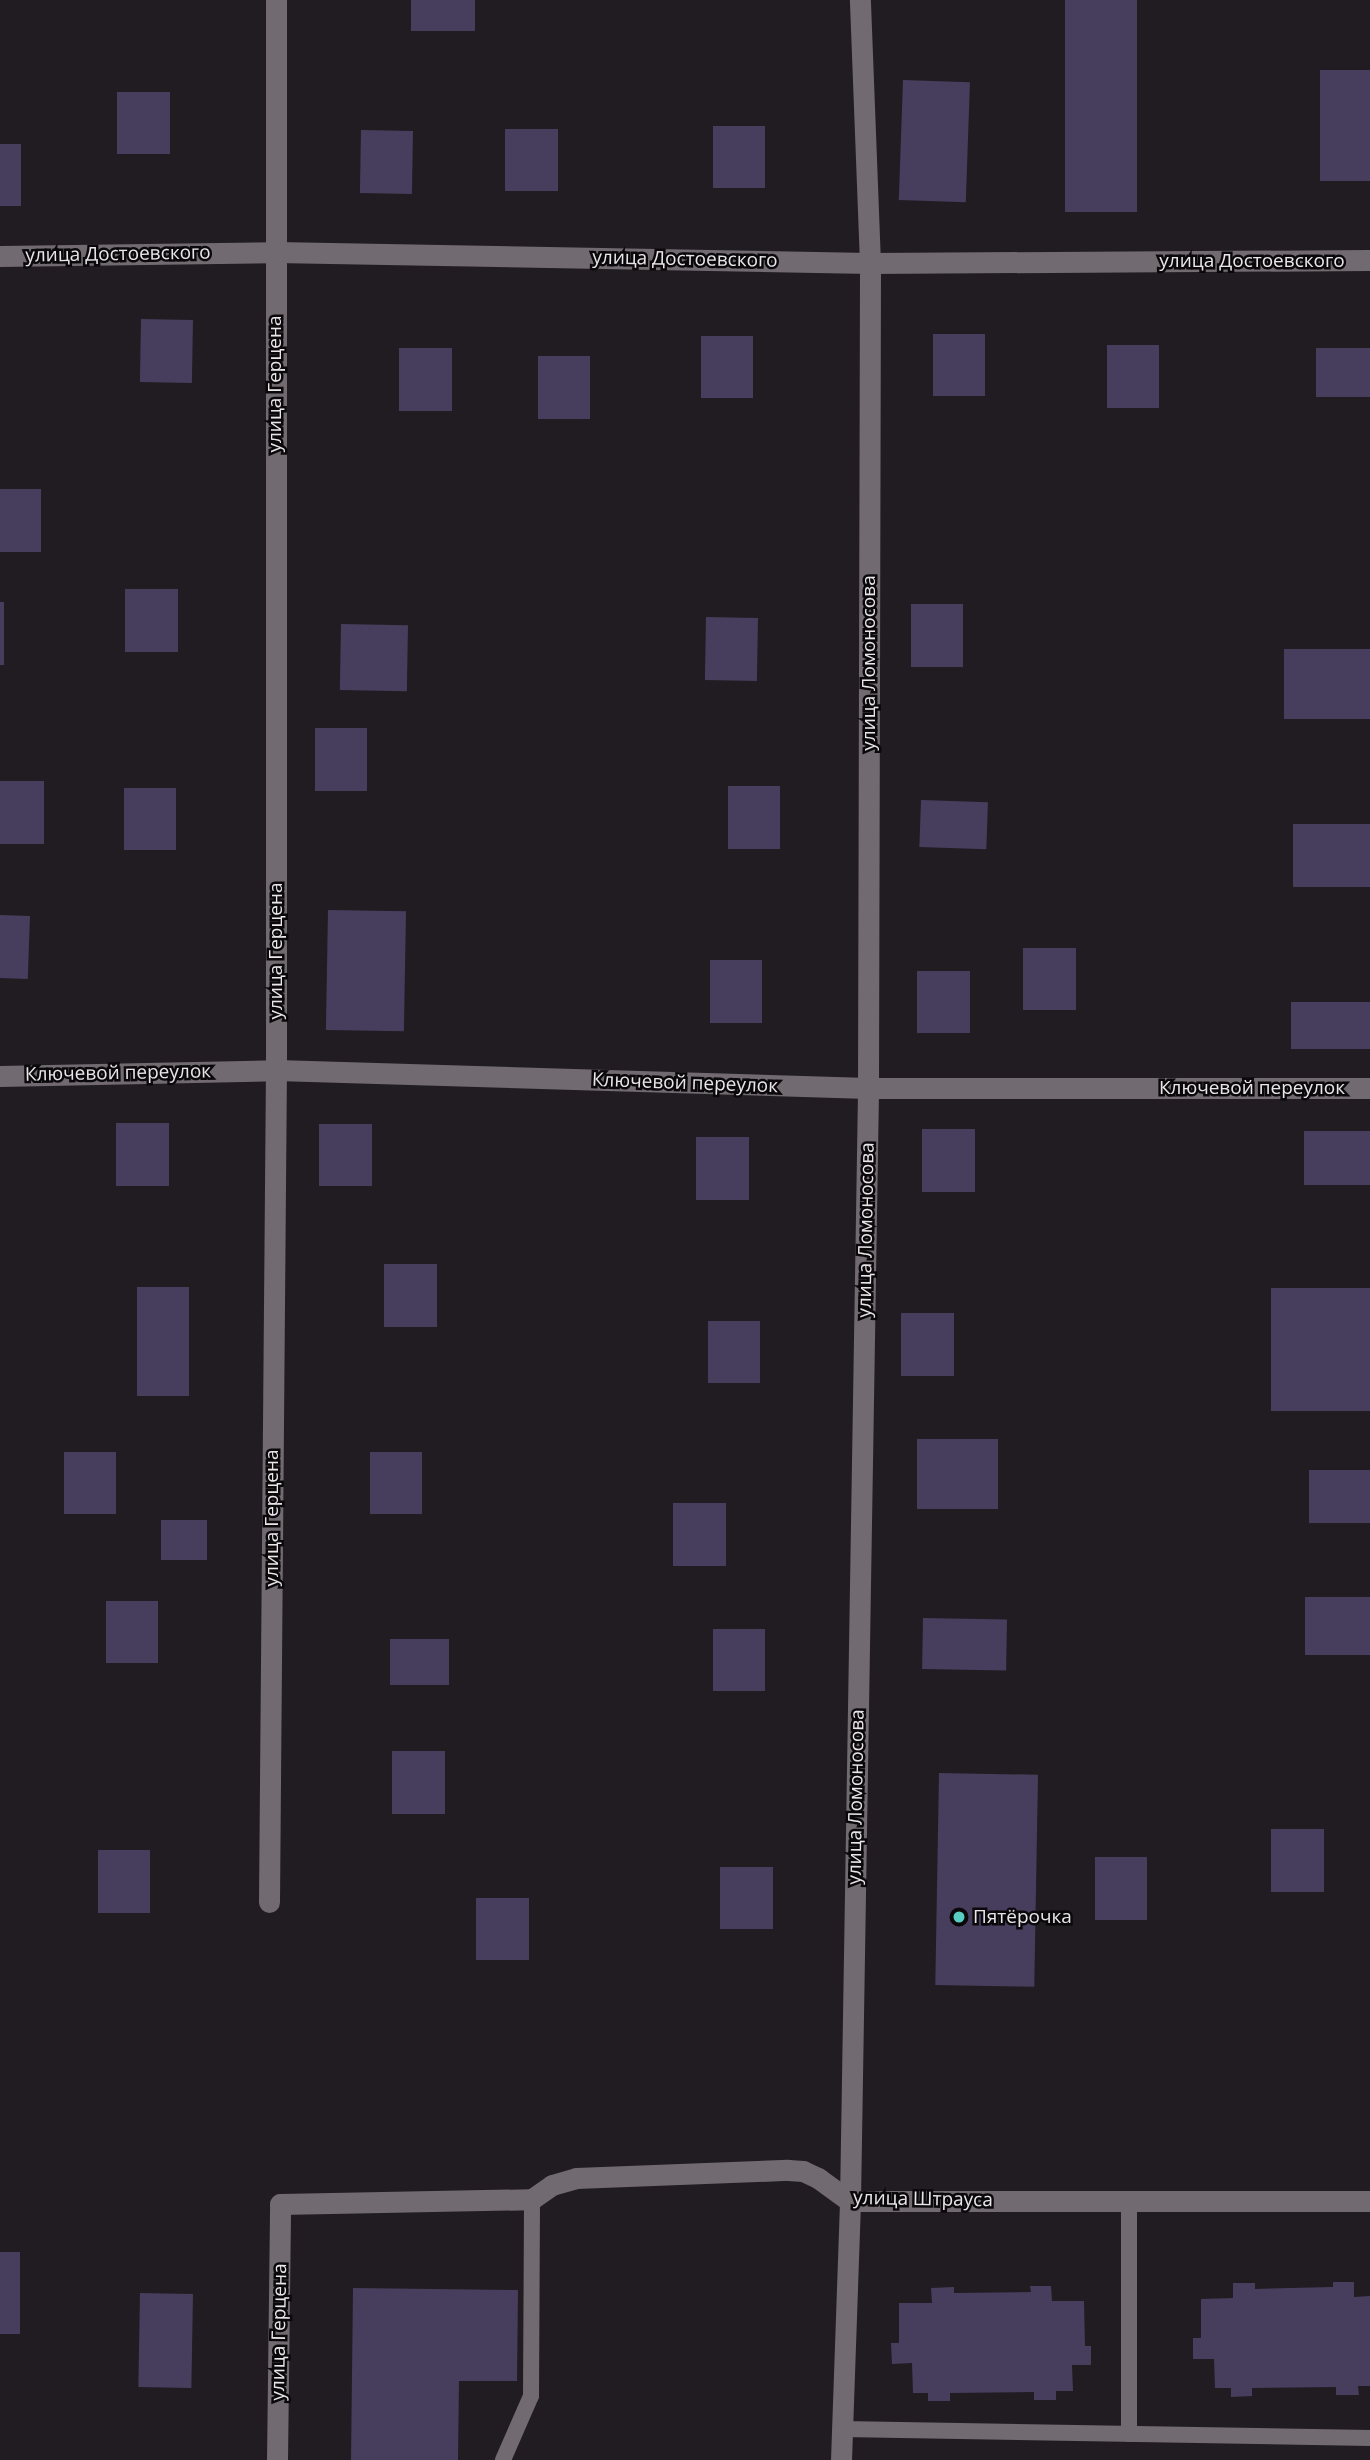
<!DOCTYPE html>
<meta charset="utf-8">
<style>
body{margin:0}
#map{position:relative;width:1370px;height:2460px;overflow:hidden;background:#211c22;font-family:"Open Sans",sans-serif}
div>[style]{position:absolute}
.building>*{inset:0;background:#473e5d;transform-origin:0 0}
.service>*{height:16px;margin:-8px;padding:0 8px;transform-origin:8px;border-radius:8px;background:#716a71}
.minor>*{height:21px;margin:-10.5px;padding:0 10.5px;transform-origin:10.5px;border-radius:10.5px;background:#716a71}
.dots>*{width:19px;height:19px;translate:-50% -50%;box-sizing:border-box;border:4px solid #0a080a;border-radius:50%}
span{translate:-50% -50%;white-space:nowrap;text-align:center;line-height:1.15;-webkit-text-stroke:5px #0a080a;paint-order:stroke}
.street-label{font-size:19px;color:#e9e5e9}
.poi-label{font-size:19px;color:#e9e5e9}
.left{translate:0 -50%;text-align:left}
</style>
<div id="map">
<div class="building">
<div style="left:411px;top:0;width:64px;height:31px"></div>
<div style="left:1065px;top:0;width:72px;height:212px"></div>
<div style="left:1320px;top:70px;width:50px;height:111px"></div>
<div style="left:903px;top:80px;width:67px;height:120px;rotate:2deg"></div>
<div style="left:117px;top:92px;width:53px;height:62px"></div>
<div style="left:713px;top:126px;width:52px;height:62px"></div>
<div style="left:505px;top:129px;width:53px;height:62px"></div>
<div style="left:361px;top:130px;width:52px;height:63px;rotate:1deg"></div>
<div style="left:0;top:144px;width:21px;height:62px"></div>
<div style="left:141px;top:319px;width:52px;height:63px;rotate:1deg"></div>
<div style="left:933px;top:334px;width:52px;height:62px"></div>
<div style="left:701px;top:336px;width:52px;height:62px"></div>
<div style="left:1107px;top:345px;width:52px;height:63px"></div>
<div style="left:399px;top:348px;width:53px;height:63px"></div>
<div style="left:1316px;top:348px;width:54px;height:49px"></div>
<div style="left:538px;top:356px;width:52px;height:63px"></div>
<div style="left:0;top:489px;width:41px;height:63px"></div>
<div style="left:125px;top:589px;width:53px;height:63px"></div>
<div style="left:0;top:602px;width:4px;height:63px"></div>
<div style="left:911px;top:604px;width:52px;height:63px"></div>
<div style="left:706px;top:617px;width:52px;height:63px;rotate:1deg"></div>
<div style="left:341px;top:624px;width:67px;height:66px;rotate:1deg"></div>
<div style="left:1284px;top:649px;width:86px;height:70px"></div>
<div style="left:315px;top:728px;width:52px;height:63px"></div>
<div style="left:0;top:781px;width:44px;height:63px"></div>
<div style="left:728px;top:786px;width:52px;height:63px"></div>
<div style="left:124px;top:788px;width:52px;height:62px"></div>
<div style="left:921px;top:800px;width:67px;height:47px;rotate:2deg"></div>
<div style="left:1370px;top:824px;width:63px;height:77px;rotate:90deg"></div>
<div style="left:328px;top:910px;width:78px;height:120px;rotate:1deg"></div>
<div style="left:0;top:915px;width:30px;height:63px;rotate:2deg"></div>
<div style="left:1023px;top:948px;width:53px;height:62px"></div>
<div style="left:710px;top:960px;width:52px;height:63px"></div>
<div style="left:917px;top:971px;width:53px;height:62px"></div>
<div style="left:1291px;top:1002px;width:79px;height:47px"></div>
<div style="left:116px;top:1123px;width:53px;height:63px"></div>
<div style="left:319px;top:1124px;width:53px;height:62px"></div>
<div style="left:922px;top:1129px;width:53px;height:63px"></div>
<div style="left:1304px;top:1131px;width:66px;height:54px"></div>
<div style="left:696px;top:1137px;width:53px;height:63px"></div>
<div style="left:384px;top:1264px;width:53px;height:63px"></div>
<div style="left:137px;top:1287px;width:52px;height:109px"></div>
<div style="left:1271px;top:1288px;width:99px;height:123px"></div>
<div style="left:901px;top:1313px;width:53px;height:63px"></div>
<div style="left:708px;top:1321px;width:52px;height:62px"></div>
<div style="left:998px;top:1439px;width:70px;height:81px;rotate:90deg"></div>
<div style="left:64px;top:1452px;width:52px;height:62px"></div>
<div style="left:370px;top:1452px;width:52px;height:62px"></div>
<div style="left:1309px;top:1470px;width:61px;height:53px"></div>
<div style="left:673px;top:1503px;width:53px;height:63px"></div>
<div style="left:161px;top:1520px;width:46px;height:40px"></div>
<div style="left:1305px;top:1597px;width:65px;height:58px"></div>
<div style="left:106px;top:1601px;width:52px;height:62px"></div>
<div style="left:923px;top:1618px;width:84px;height:51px;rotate:1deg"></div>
<div style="left:713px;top:1629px;width:52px;height:62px"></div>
<div style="left:390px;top:1639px;width:59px;height:46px"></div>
<div style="left:392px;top:1751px;width:53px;height:63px"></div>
<div style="left:939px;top:1773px;width:99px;height:212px;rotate:1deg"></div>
<div style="left:1271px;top:1829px;width:53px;height:63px"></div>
<div style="left:98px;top:1850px;width:52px;height:63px"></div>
<div style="left:1095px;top:1857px;width:52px;height:63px"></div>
<div style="left:720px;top:1867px;width:53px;height:62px"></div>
<div style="left:476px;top:1898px;width:53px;height:62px"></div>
<div style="left:0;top:2252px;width:20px;height:82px"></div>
<div style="clip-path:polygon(1333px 2282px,1354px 2282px,1354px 2297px,1370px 2296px,1370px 2386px,1358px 2386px,1359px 2395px,1336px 2395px,1336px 2387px,1252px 2388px,1252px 2396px,1231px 2397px,1231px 2388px,1215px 2388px,1214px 2359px,1193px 2359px,1193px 2338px,1201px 2338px,1201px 2299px,1233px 2298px,1233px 2283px,1255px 2283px,1255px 2289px,1333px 2287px)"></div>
<div style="clip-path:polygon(1030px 2286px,1051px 2286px,1052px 2301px,1084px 2301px,1085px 2346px,1091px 2346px,1091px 2365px,1072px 2365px,1073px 2391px,1056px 2391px,1056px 2400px,1034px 2400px,1034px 2392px,950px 2393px,950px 2401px,928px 2401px,928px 2393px,913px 2393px,912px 2363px,892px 2364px,891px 2343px,899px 2343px,899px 2303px,932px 2303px,931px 2288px,954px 2287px,954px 2293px,1031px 2292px)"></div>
<div style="clip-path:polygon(353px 2288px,518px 2290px,517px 2381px,459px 2381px,458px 2460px,351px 2460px)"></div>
<div style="left:140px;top:2293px;width:53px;height:94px;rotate:1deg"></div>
</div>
<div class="service">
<div style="left:842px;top:2429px;width:528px;rotate:0.98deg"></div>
<div style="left:1129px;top:2434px;width:233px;rotate:-90deg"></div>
<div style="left:503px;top:2460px;width:70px;rotate:-66.4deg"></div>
<div style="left:531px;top:2396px;width:197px;rotate:-89.7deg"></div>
</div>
<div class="minor">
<div style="left:0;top:256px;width:275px;rotate:-0.8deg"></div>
<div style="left:275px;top:252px;width:595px;rotate:1.06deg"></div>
<div style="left:870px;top:263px;width:500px;rotate:-0.34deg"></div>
<div style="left:0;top:1076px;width:276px;rotate:-1.2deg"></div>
<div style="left:276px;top:1070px;width:592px;rotate:1.74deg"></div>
<div style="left:868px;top:1088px;width:502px"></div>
<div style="left:269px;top:1902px;width:832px;rotate:-89.52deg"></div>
<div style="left:276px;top:1070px;width:1070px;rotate:-90deg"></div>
<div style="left:277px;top:2460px;width:256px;rotate:-89.3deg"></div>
<div style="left:280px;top:2204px;width:252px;rotate:-1.1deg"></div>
<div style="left:532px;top:2199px;width:24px;rotate:-35deg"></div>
<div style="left:552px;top:2185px;width:25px;rotate:-16deg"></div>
<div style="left:576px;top:2178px;width:212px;rotate:-2.2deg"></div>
<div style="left:788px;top:2170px;width:15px;rotate:4deg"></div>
<div style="left:803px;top:2171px;width:17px;rotate:25deg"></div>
<div style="left:818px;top:2178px;width:39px;rotate:36deg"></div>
<div style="left:850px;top:2201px;width:520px"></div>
<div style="left:841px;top:2460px;width:259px;rotate:-88deg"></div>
<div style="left:850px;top:2201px;width:1113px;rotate:-89.07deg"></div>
<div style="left:868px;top:1088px;width:825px;rotate:-89.86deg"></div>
<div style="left:870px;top:263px;width:263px;rotate:-92.2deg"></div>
</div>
<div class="dots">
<div style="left:959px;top:1917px;background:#57cec1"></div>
</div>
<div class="street-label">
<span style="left:118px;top:254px;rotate:-1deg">улица Достоевского</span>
<span style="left:685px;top:259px;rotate:1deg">улица Достоевского</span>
<span style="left:1252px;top:261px">улица Достоевского</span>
<span style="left:275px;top:384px;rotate:-90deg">улица Герцена</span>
<span style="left:869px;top:663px;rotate:-90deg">улица Ломоносова</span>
<span style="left:276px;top:951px;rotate:-90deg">улица Герцена</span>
<span style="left:118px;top:1073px;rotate:-1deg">Ключевой переулок</span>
<span style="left:685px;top:1083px;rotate:2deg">Ключевой переулок</span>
<span style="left:1252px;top:1088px">Ключевой переулок</span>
<span style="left:866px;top:1230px;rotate:-89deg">улица Ломоносова</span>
<span style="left:272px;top:1518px;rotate:-90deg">улица Герцена</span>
<span style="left:856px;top:1797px;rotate:-89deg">улица Ломоносова</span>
<span style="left:923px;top:2199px;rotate:1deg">улица Штрауса</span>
<span style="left:279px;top:2332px;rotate:-89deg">улица Герцена</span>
</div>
<div class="poi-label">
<span class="left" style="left:973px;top:1917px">Пятёрочка</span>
</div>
</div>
